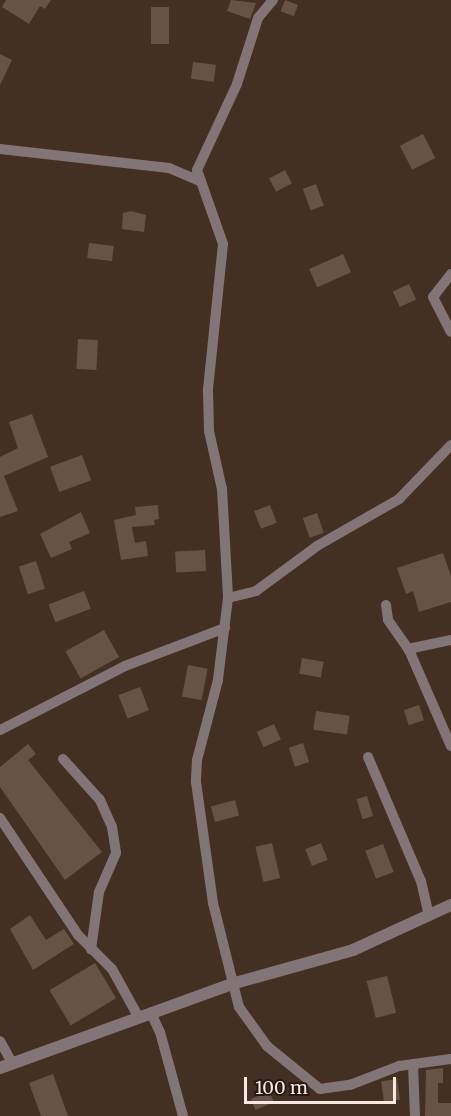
<!DOCTYPE html>
<style>
body{margin:0}
#map{position:relative;width:451px;height:1116px;overflow:hidden;background:#443023;font-family:Merriweather,serif}
div>[style]{position:absolute}
.building>*{inset:0;background:#675244;transform-origin:0 0}
.minor>*{height:10px;margin:-5px;padding:0 5px;transform-origin:5px;border-radius:5px;background:#827578}
.tertiary>*{height:12px;margin:-6px;padding:0 6px;transform-origin:6px;border-radius:6px;background:#827578}
span{translate:-50% -50%;white-space:nowrap;text-align:center;line-height:1.15;-webkit-text-stroke:4.5px #241a15;paint-order:stroke}
.scale{position:absolute;left:244px;top:1077px;width:152px;height:27px;box-sizing:border-box;border:3px solid #f7e9e1;border-top:0;padding-left:8px;font-size:18px;line-height:21px;white-space:nowrap;color:#f7e9e1;-webkit-text-stroke:4px #241a15;paint-order:stroke}
</style>
<div id="map">
<div class="building">
<div style="clip-path:polygon(6px 0,51px 0,45px 9px,40px 6px,29px 24px,2px 7px)"></div>
<div style="clip-path:polygon(231px 0,256px 3px,250px 19px,227px 11px)"></div>
<div style="left:285px;top:0;width:14px;height:12px;rotate:21deg"></div>
<div style="left:151px;top:7px;width:18px;height:37px"></div>
<div style="clip-path:polygon(0 54px,12px 60px,0 85px)"></div>
<div style="left:193px;top:62px;width:23px;height:17px;rotate:7deg"></div>
<div style="left:423px;top:134px;width:27px;height:26px;rotate:63deg"></div>
<div style="left:285px;top:170px;width:15px;height:18px;rotate:62deg"></div>
<div style="left:316px;top:184px;width:23px;height:14px;rotate:70deg"></div>
<div style="clip-path:polygon(131px 211px,146px 215px,144px 232px,122px 229px,123px 213px)"></div>
<div style="left:89px;top:243px;width:25px;height:15px;rotate:7deg"></div>
<div style="left:343px;top:254px;width:20px;height:37px;rotate:66deg"></div>
<div style="left:409px;top:284px;width:17px;height:18px;rotate:65deg"></div>
<div style="left:78px;top:339px;width:20px;height:30px;rotate:3deg"></div>
<div style="clip-path:polygon(32px 414px,48px 457px,4px 476px,18px 511px,0 517px,0 457px,18px 448px,9px 422px)"></div>
<div style="left:82px;top:455px;width:27px;height:34px;rotate:70deg"></div>
<div style="clip-path:polygon(158px 505px,159px 519px,154px 520px,155px 525px,132px 527px,135px 543px,146px 541px,148px 556px,121px 560px,114px 520px,136px 515px,135px 507px)"></div>
<div style="left:270px;top:505px;width:19px;height:17px;rotate:69deg"></div>
<div style="clip-path:polygon(81px 512px,90px 533px,69px 542px,72px 549px,51px 558px,40px 534px)"></div>
<div style="left:317px;top:513px;width:21px;height:15px;rotate:71deg"></div>
<div style="left:205px;top:550px;width:21px;height:30px;rotate:87deg"></div>
<div style="clip-path:polygon(443px 553px,451px 576px,451px 602px,419px 612px,413px 591px,406px 594px,397px 568px)"></div>
<div style="left:36px;top:561px;width:29px;height:18px;rotate:72deg"></div>
<div style="left:84px;top:591px;width:19px;height:38px;rotate:69deg"></div>
<div style="left:104px;top:630px;width:31px;height:44px;rotate:61deg"></div>
<div style="left:302px;top:658px;width:22px;height:16px;rotate:10deg"></div>
<div style="left:188px;top:665px;width:20px;height:32px;rotate:11deg"></div>
<div style="left:140px;top:687px;width:25px;height:23px;rotate:69deg"></div>
<div style="left:419px;top:705px;width:16px;height:16px;rotate:72deg"></div>
<div style="left:316px;top:711px;width:34px;height:19px;rotate:8deg"></div>
<div style="left:274px;top:724px;width:17px;height:19px;rotate:66deg"></div>
<div style="left:303px;top:743px;width:20px;height:15px;rotate:72deg"></div>
<div style="clip-path:polygon(28px 744px,36px 754px,28px 760px,102px 852px,65px 880px,0 787px,0 767px)"></div>
<div style="left:367px;top:796px;width:21px;height:11px;rotate:73deg"></div>
<div style="left:235px;top:800px;width:16px;height:25px;rotate:75deg"></div>
<div style="left:272px;top:843px;width:36px;height:17px;rotate:77deg"></div>
<div style="left:321px;top:843px;width:18px;height:17px;rotate:68deg"></div>
<div style="left:383px;top:844px;width:30px;height:19px;rotate:69deg"></div>
<div style="clip-path:polygon(30px 915px,46px 940px,64px 929px,74px 944px,33px 970px,10px 929px)"></div>
<div style="left:95px;top:963px;width:41px;height:53px;rotate:59deg"></div>
<div style="left:387px;top:976px;width:38px;height:21px;rotate:76deg"></div>
<div style="clip-path:polygon(443px 1068px,443px 1083px,438px 1083px,438px 1103px,451px 1103px,451px 1116px,425px 1116px,426px 1070px)"></div>
<div style="clip-path:polygon(53px 1074px,68px 1116px,41px 1116px,29px 1083px)"></div>
<div style="left:397px;top:1079px;width:21px;height:16px;rotate:82deg"></div>
<div style="left:269px;top:1091px;width:12px;height:20px;rotate:66deg"></div>
</div>
<div class="minor">
<div style="left:273px;top:0;width:23px;rotate:130deg"></div>
<div style="left:258px;top:18px;width:69px;rotate:107.7deg"></div>
<div style="left:237px;top:84px;width:95px;rotate:114.9deg"></div>
<div style="left:197px;top:170px;width:78px;rotate:70.6deg"></div>
<div style="left:223px;top:244px;width:147px;rotate:95.9deg"></div>
<div style="left:208px;top:390px;width:41px;rotate:88.6deg"></div>
<div style="left:209px;top:431px;width:59px;rotate:77.4deg"></div>
<div style="left:222px;top:489px;width:109px;rotate:86.8deg"></div>
<div style="left:228px;top:598px;width:83px;rotate:97deg"></div>
<div style="left:218px;top:680px;width:83px;rotate:104.7deg"></div>
<div style="left:197px;top:760px;width:22px;rotate:93deg"></div>
<div style="left:196px;top:782px;width:122px;rotate:82deg"></div>
<div style="left:213px;top:903px;width:107px;rotate:76deg"></div>
<div style="left:239px;top:1007px;width:48px;rotate:54.3deg"></div>
<div style="left:267px;top:1046px;width:68px;rotate:39.1deg"></div>
<div style="left:320px;top:1089px;width:30px;rotate:-8deg"></div>
<div style="left:350px;top:1085px;width:53px;rotate:-21.2deg"></div>
<div style="left:399px;top:1066px;width:52px;rotate:-7.7deg"></div>
<div style="left:0;top:149px;width:170px;rotate:6.4deg"></div>
<div style="left:169px;top:168px;width:33px;rotate:23deg"></div>
<div style="left:451px;top:274px;width:29px;rotate:128deg"></div>
<div style="left:433px;top:297px;width:39px;rotate:63deg"></div>
<div style="left:228px;top:598px;width:29px;rotate:-14deg"></div>
<div style="left:256px;top:591px;width:76px;rotate:-36.4deg"></div>
<div style="left:317px;top:546px;width:95px;rotate:-29.8deg"></div>
<div style="left:399px;top:499px;width:75px;rotate:-46.1deg"></div>
<div style="left:386px;top:605px;width:15px;rotate:82deg"></div>
<div style="left:388px;top:620px;width:37px;rotate:55deg"></div>
<div style="left:409px;top:650px;width:105px;rotate:66.4deg"></div>
<div style="left:408px;top:649px;width:44px;rotate:-11.8deg"></div>
<div style="left:0;top:730px;width:140px;rotate:-27.1deg"></div>
<div style="left:125px;top:666px;width:107px;rotate:-20.8deg"></div>
<div style="left:368px;top:757px;width:135px;rotate:66.9deg"></div>
<div style="left:421px;top:881px;width:35px;rotate:77deg"></div>
<div style="left:63px;top:759px;width:55px;rotate:47.9deg"></div>
<div style="left:100px;top:800px;width:30px;rotate:66deg"></div>
<div style="left:112px;top:827px;width:26px;rotate:81deg"></div>
<div style="left:116px;top:853px;width:43px;rotate:113.6deg"></div>
<div style="left:99px;top:892px;width:58px;rotate:98deg"></div>
<div style="left:0;top:818px;width:141px;rotate:56.3deg"></div>
<div style="left:78px;top:935px;width:48px;rotate:45deg"></div>
<div style="left:112px;top:969px;width:56px;rotate:61.1deg"></div>
<div style="left:151px;top:1013px;width:21px;rotate:65deg"></div>
<div style="left:160px;top:1032px;width:87px;rotate:74.7deg"></div>
<div style="left:0;top:1041px;width:25px;rotate:61deg"></div>
<div style="left:413px;top:1064px;width:52px;rotate:87.8deg"></div>
</div>
<div class="tertiary">
<div style="left:0;top:1068px;width:250px;rotate:-19.9deg"></div>
<div style="left:235px;top:983px;width:123px;rotate:-15.6deg"></div>
<div style="left:353px;top:950px;width:108px;rotate:-24.7deg"></div>
</div>
<div class="scale">100 m</div>
</div>
